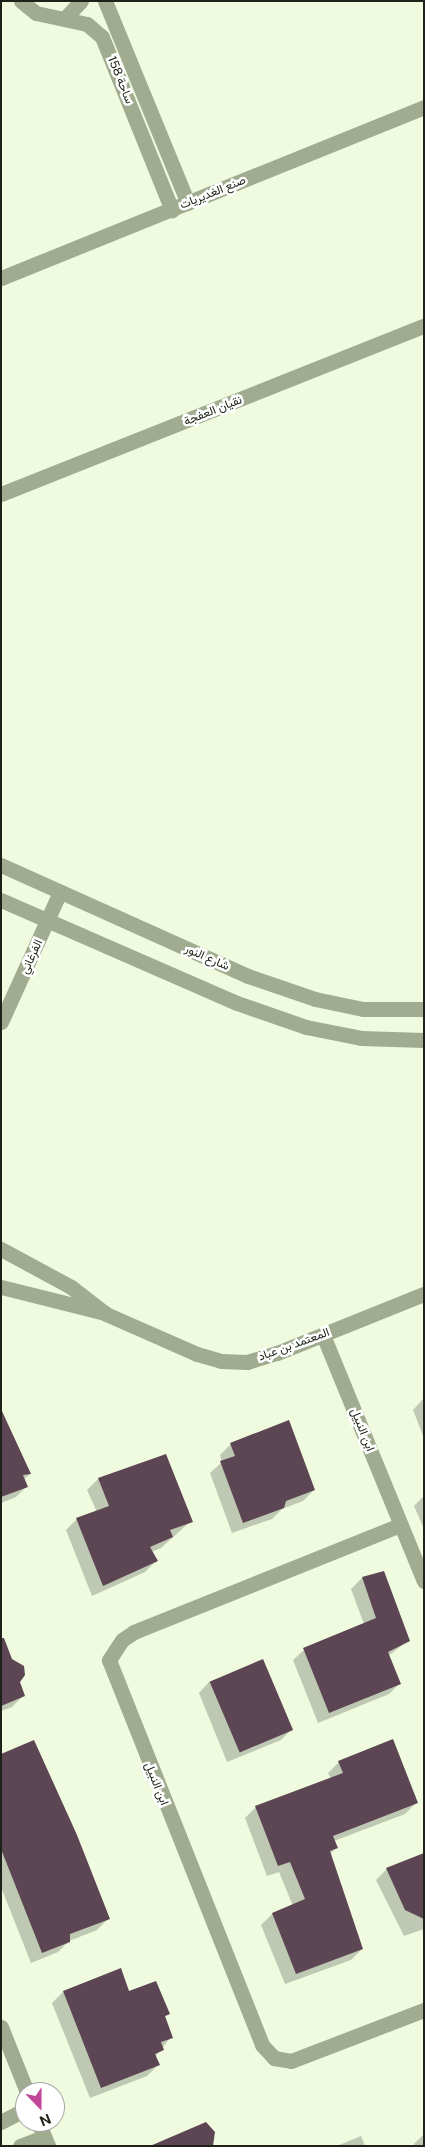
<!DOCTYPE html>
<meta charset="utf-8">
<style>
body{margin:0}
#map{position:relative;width:425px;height:2147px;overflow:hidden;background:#effadf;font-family:"Public Sans",Vazirmatn,sans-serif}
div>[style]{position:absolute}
.shadow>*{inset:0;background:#0003}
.building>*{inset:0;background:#5c4653;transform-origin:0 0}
.minor>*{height:15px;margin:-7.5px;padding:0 7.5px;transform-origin:7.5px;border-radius:7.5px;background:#a0ab90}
span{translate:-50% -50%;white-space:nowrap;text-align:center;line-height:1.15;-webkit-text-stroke:5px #fff;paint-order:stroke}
.street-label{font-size:12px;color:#1e2218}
.frame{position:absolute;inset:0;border:2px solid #1e2218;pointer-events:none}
.north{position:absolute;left:15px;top:2082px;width:50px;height:50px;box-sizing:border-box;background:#fff;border:1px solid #a5a7a3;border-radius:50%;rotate:158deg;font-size:14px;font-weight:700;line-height:20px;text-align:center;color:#1e2218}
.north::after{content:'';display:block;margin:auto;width:18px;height:22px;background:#c04699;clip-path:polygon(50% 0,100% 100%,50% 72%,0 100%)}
</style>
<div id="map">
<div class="shadow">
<i style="clip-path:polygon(423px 1399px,424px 1399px,424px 1438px,413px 1410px)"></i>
<i style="clip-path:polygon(1px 1433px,30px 1474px,24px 1479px,27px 1486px,16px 1497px,1px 1503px)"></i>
<i style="clip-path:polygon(231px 1444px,314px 1490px,303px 1501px,282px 1509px,272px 1519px,232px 1533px,210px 1473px,222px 1462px,220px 1455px)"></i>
<i style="clip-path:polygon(165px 1456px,191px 1521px,161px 1548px,151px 1552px,156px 1561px,145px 1572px,92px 1596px,66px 1530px,77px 1519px,97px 1512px,87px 1490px,98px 1479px)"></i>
<i style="clip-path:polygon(424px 1496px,424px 1529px,414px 1506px)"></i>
<i style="clip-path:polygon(383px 1573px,408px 1641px,388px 1656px,400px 1683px,389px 1694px,318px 1723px,293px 1660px,304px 1650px,364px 1624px,351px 1589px,362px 1578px)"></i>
<i style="clip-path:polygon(1px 1639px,23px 1696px,12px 1707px,1px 1711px)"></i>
<i style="clip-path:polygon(263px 1660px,292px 1729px,281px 1740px,227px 1762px,199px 1693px,209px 1682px)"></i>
<i style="clip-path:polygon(1px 1756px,108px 1919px,97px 1930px,69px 1941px,58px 1952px,31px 1963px,1px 1887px)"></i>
<i style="clip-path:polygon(339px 1762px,416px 1803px,405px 1814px,334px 1841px,336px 1848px,330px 1854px,362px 1949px,351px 1960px,285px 1984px,261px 1925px,272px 1914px,293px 1906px,279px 1872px,267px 1876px,245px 1818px,256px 1807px,331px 1779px,328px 1773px)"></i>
<i style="clip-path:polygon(424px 1854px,424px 1929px,404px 1936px,376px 1880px,387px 1869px)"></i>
<i style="clip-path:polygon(120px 1970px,129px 1992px,168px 2014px,164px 2018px,171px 2037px,155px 2057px,158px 2065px,147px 2076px,90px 2098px,52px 2003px,63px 1992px)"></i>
<i style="clip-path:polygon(424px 2134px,424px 2146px,415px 2146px,414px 2144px)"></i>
<i style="clip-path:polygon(361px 2136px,365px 2146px,337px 2146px)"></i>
</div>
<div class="building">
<i style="clip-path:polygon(1px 1409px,31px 1474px,23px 1475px,28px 1487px,1px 1497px)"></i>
<i style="clip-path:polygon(289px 1420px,315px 1490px,286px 1501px,284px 1508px,243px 1523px,220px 1461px,235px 1456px,230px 1443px)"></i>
<i style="clip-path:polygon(166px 1454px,193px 1522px,170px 1530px,173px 1537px,150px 1547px,158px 1561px,103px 1586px,76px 1518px,109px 1506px,98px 1478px)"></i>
<i style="clip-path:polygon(384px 1571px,410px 1641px,388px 1652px,401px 1684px,329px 1713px,303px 1648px,376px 1618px,362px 1577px)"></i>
<i style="clip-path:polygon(1px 1638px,4px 1638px,12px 1659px,24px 1666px,25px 1675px,20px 1682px,25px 1696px,1px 1706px)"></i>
<i style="left:263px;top:1659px;width:77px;height:58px;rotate:67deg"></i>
<i style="clip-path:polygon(393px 1739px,418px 1803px,333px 1836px,338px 1848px,330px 1851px,363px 1949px,296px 1974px,272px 1913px,305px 1899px,290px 1862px,278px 1866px,255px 1806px,343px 1773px,338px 1761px)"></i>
<i style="clip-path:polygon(34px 1740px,77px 1835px,110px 1919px,70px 1934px,70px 1942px,42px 1953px,1px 1849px,1px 1754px)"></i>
<i style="clip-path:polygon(424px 1853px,424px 1919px,405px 1910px,386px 1868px)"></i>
<i style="clip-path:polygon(121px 1968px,129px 1991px,156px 1981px,170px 2014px,165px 2016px,173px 2038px,161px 2042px,164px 2050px,155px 2054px,160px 2065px,101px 2088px,63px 1991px)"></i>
<i style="clip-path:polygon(206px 2122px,215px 2132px,213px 2146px,150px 2146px)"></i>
</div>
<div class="minor">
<i style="left:21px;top:1px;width:19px;rotate:39deg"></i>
<i style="left:36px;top:13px;width:52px;rotate:12.2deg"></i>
<i style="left:87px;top:24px;width:20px;rotate:41deg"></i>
<i style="left:102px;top:37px;width:187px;rotate:68deg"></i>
<i style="left:105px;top:1px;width:218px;rotate:67.7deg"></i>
<i style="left:66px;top:17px;width:22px;rotate:-47deg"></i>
<i style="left:1px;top:278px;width:456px;rotate:-22deg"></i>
<i style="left:1px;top:494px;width:455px;rotate:-21.7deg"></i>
<i style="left:1px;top:865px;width:271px;rotate:24.2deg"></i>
<i style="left:248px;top:976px;width:71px;rotate:18.9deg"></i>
<i style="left:315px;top:999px;width:49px;rotate:11.8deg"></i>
<i style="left:363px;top:1009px;width:61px"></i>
<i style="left:1px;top:900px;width:257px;rotate:23.6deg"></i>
<i style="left:237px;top:1003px;width:73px;rotate:19.2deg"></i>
<i style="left:306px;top:1027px;width:56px;rotate:11.3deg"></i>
<i style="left:361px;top:1038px;width:63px;rotate:1.8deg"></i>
<i style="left:1px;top:1022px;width:143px;rotate:-65.6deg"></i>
<i style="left:1px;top:1249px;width:80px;rotate:28.5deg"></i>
<i style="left:71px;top:1287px;width:44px;rotate:37.6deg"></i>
<i style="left:106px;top:1314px;width:99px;rotate:23.7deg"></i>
<i style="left:197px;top:1354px;width:25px;rotate:16deg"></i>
<i style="left:221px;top:1361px;width:26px;rotate:2deg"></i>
<i style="left:247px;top:1362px;width:31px;rotate:-17deg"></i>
<i style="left:277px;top:1353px;width:158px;rotate:-21.9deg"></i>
<i style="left:1px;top:1287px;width:107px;rotate:14deg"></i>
<i style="left:323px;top:1335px;width:266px;rotate:67.7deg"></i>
<i style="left:400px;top:1525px;width:287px;rotate:158.1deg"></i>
<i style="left:134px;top:1632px;width:14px;rotate:146deg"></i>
<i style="left:122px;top:1640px;width:24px;rotate:123deg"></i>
<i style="left:109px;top:1660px;width:414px;rotate:68.3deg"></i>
<i style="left:262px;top:2045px;width:18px;rotate:47deg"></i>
<i style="left:274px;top:2058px;width:17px;rotate:10deg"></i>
<i style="left:291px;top:2061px;width:142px;rotate:-21deg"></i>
<i style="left:1px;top:2027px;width:70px;rotate:68.2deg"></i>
<i style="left:1px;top:2122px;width:27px;rotate:-28deg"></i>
<i style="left:38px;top:2122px;width:26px;rotate:67deg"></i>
<i style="left:20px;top:2146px;width:26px;rotate:-21deg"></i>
</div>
<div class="street-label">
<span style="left:120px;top:80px;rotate:68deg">ساحة 158</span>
<span style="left:213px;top:193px;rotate:-22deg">صنع الغديريات</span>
<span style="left:213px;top:411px;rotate:-22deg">نقيان العفجة</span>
<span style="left:32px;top:957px;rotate:-65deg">الفرغاني</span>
<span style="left:207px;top:958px;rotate:24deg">شارع النور</span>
<span style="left:294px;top:1345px;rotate:-20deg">المعتمد بن عباد</span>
<span style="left:362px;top:1430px;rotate:68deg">ابن النبيل</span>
<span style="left:156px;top:1784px;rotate:68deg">ابن النبيل</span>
</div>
<div class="frame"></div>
<div class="north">N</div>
</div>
